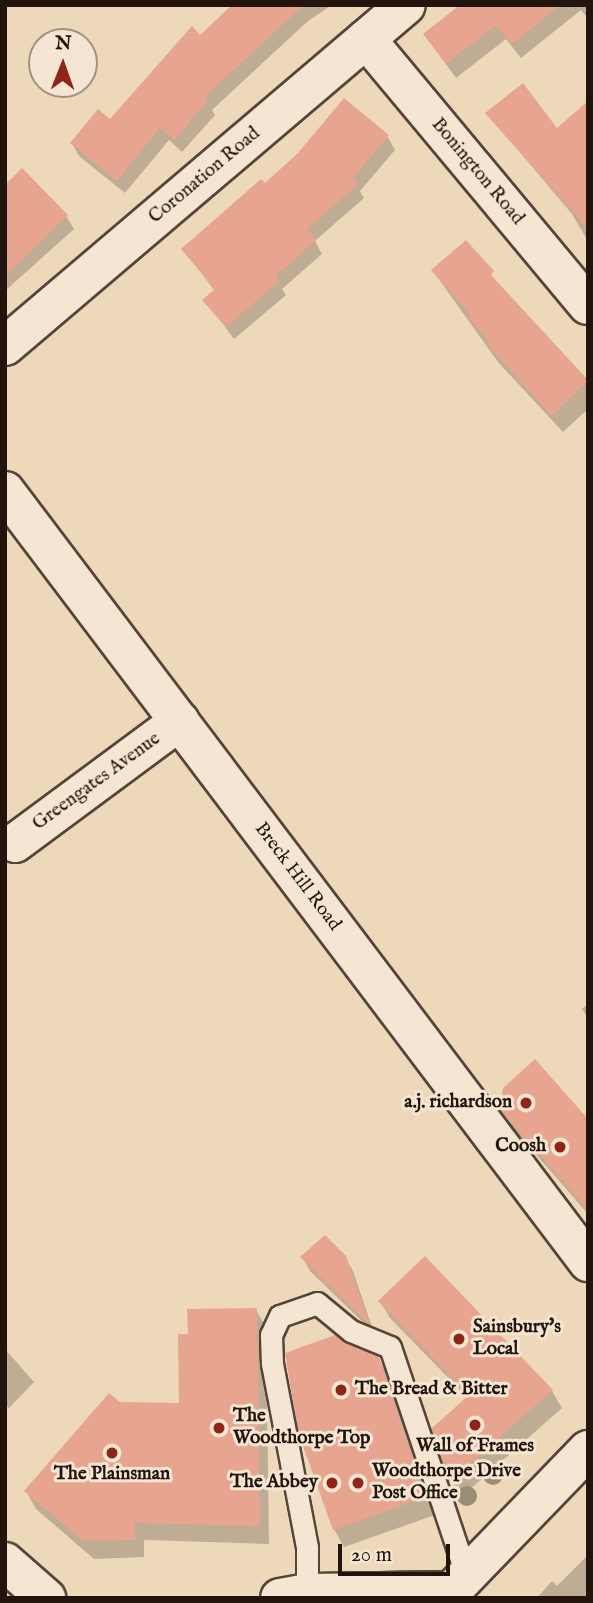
<!DOCTYPE html>
<style>
body{margin:0}
#map{position:relative;width:593px;height:1603px;overflow:hidden;background:#eed8ba;font-family:"IM FELL English",serif}
div>[style]{position:absolute}
.shadow>*{inset:0;background:#0003}
.building>*{inset:0;background:#e7a48e}
.roads{filter:drop-shadow(2px 0 #554438) drop-shadow(-2px 0 #554438) drop-shadow(0 2px #554438) drop-shadow(0 -2px #554438)}
.service>*{height:21px;margin:-10.5px;padding:0 10.5px;transform-origin:10.5px;border-radius:10.5px;background:#f4e6d2}
.minor>*{height:38px;margin:-19px;padding:0 19px;transform-origin:19px;border-radius:19px;background:#f4e6d2}
.tertiary>*{height:38px;margin:-19px;padding:0 19px;transform-origin:19px;border-radius:19px;background:#f4e6d2}
.secondary>*{height:38px;margin:-19px;padding:0 19px;transform-origin:19px;border-radius:19px;background:#f4e6d2}
.trees>*{width:20px;height:20px;margin:-10px;border-radius:50%;background:#9a8d74}
.dots>*{width:19px;height:19px;translate:-50% -50%;box-sizing:border-box;border:4px solid #f4e6d2;border-radius:50%}
span{translate:-50% -50%;white-space:nowrap;text-align:center;line-height:1.15;-webkit-text-stroke:6px #f4e6d2;paint-order:stroke}
.street-label{font-size:19px;color:#22130c}
.poi-label{font-size:19px;color:#22130c;font-weight:700}
.right{translate:-100% -50%;text-align:right}
.left{translate:0 -50%;text-align:left}
.frame{position:absolute;inset:0;border:7px solid #22130c;pointer-events:none}
.north{position:absolute;left:28px;top:28px;width:70px;height:70px;box-sizing:border-box;background:#f4e6d2;border:2px solid #a09283;border-radius:50%;rotate:1deg;font-size:19px;font-weight:700;line-height:28px;text-align:center;color:#22130c}
.north::after{content:'';display:block;margin:auto;width:24px;height:32px;background:#8f2418;clip-path:polygon(50% 0,100% 100%,50% 72%,0 100%)}
.scale{position:absolute;left:338px;top:1544px;width:112px;height:32px;box-sizing:border-box;border:4px solid #22130c;border-top:0;padding-left:9px;font-size:21px;line-height:24px;white-space:nowrap;color:#22130c;-webkit-text-stroke:5px #f4e6d2;paint-order:stroke}
</style>
<div id="map">
<div class="shadow">
<i style="clip-path:polygon(235px 5px,332px 5px,308px 21px,212px 110px,215px 115px,182px 152px,169px 140px,125px 193px,79px 156px,72px 143px,110px 121px)"></i>
<i style="clip-path:polygon(460px 5px,588px 5px,588px 19px,581px 10px,521px 58px,506px 39px,456px 78px,425px 35px)"></i>
<i style="clip-path:polygon(487px 113px,557px 130px,588px 123px,588px 241px,572px 214px)"></i>
<i style="clip-path:polygon(388px 137px,395px 150px,360px 191px,364px 198px,315px 241px,322px 254px,282px 289px,286px 295px,234px 339px,205px 300px,215px 291px,183px 249px,265px 185px)"></i>
<i style="clip-path:polygon(5px 187px,66px 216px,74px 229px,5px 291px)"></i>
<i style="clip-path:polygon(466px 242px,502px 290px,588px 382px,588px 409px,563px 432px,498px 362px,433px 271px)"></i>
<i style="clip-path:polygon(588px 1004px,588px 1018px,582px 1009px)"></i>
<i style="clip-path:polygon(502px 1110px,588px 1122px,588px 1214px,513px 1128px)"></i>
<i style="clip-path:polygon(345px 1257px,353px 1271px,374px 1333px,310px 1271px,303px 1258px)"></i>
<i style="clip-path:polygon(380px 1301px,552px 1391px,562px 1408px,460px 1498px,433px 1429px,468px 1398px,390px 1318px)"></i>
<i style="clip-path:polygon(256px 1310px,266px 1327px,269px 1544px,144px 1540px,144px 1557px,94px 1559px,36px 1509px,26px 1491px,119px 1403px,181px 1404px,189px 1336px)"></i>
<i style="clip-path:polygon(5px 1349px,34px 1382px,9px 1408px,5px 1405px)"></i>
<i style="clip-path:polygon(378px 1358px,389px 1377px,435px 1515px,344px 1547px,334px 1529px)"></i>
<i style="clip-path:polygon(588px 1555px,588px 1598px,537px 1598px,552px 1581px,557px 1586px)"></i>
</div>
<div class="building">
<i style="clip-path:polygon(232px 5px,304px 5px,204px 97px,208px 101px,174px 140px,160px 128px,117px 181px,70px 143px,98px 109px,110px 119px,192px 26px,200px 35px)"></i>
<i style="clip-path:polygon(460px 5px,560px 5px,512px 44px,496px 25px,446px 64px,423px 34px)"></i>
<i style="clip-path:polygon(523px 83px,557px 128px,588px 101px,588px 229px,485px 113px)"></i>
<i style="clip-path:polygon(344px 98px,389px 135px,353px 178px,358px 184px,307px 229px,316px 240px,276px 276px,279px 281px,226px 327px,202px 300px,215px 289px,181px 249px,261px 179px,265px 183px,298px 153px)"></i>
<i style="clip-path:polygon(22px 168px,68px 215px,5px 276px,5px 185px)"></i>
<i style="clip-path:polygon(466px 240px,494px 271px,491px 275px,588px 380px,552px 416px,486px 344px,489px 341px,468px 318px,471px 316px,431px 270px)"></i>
<i style="clip-path:polygon(535px 1059px,588px 1119px,588px 1210px,500px 1110px,503px 1088px)"></i>
<i style="clip-path:polygon(325px 1235px,346px 1256px,370px 1325px,300px 1257px)"></i>
<i style="clip-path:polygon(425px 1256px,553px 1390px,449px 1482px,431px 1429px,469px 1395px,378px 1301px)"></i>
<i style="clip-path:polygon(257px 1308px,260px 1526px,135px 1523px,135px 1540px,83px 1541px,24px 1491px,109px 1393px,120px 1402px,179px 1403px,178px 1334px,188px 1334px,187px 1309px)"></i>
<i style="clip-path:polygon(335px 1335px,379px 1357px,426px 1497px,333px 1530px,298px 1432px,285px 1353px)"></i>
</div>
<div class="roads">
<div class="service">
<i style="left:307px;top:1593px;width:46px;rotate:-90deg"></i>
<i style="left:307px;top:1547px;width:186px;rotate:-100.8deg"></i>
<i style="left:272px;top:1364px;width:29px;rotate:-92deg"></i>
<i style="left:271px;top:1335px;width:21px;rotate:-65deg"></i>
<i style="left:280px;top:1316px;width:39px;rotate:-19deg"></i>
<i style="left:317px;top:1303px;width:44px;rotate:39.5deg"></i>
<i style="left:351px;top:1331px;width:42px;rotate:22.3deg"></i>
<i style="left:390px;top:1347px;width:239px;rotate:71.5deg"></i>
</div>
<div class="minor">
<i style="left:366px;top:39px;width:346px;rotate:50.2deg"></i>
<i style="left:5px;top:346px;width:526px;rotate:-40.38deg"></i>
<i style="left:15px;top:843px;width:205px;rotate:-36.5deg"></i>
</div>
<div class="tertiary">
<i style="left:5px;top:491px;width:967px;rotate:52.9deg"></i>
<i style="left:5px;top:1562px;width:55px;rotate:41.3deg"></i>
<i style="left:280px;top:1598px;width:27px;rotate:-10deg"></i>
<i style="left:307px;top:1593px;width:145px;rotate:-0.8deg"></i>
</div>
<div class="secondary">
<i style="left:445px;top:1598px;width:206px;rotate:-46deg"></i>
</div>
</div>
<div class="trees">
<i style="left:493px;top:1475px"></i>
<i style="left:467px;top:1496px"></i>
</div>
<div class="dots">
<i style="left:526px;top:1103px;background:#8f2418"></i>
<i style="left:560px;top:1147px;background:#8f2418"></i>
<i style="left:459px;top:1339px;background:#8f2418"></i>
<i style="left:341px;top:1390px;background:#8f2418"></i>
<i style="left:475px;top:1425px;background:#8f2418"></i>
<i style="left:219px;top:1428px;background:#8f2418"></i>
<i style="left:112px;top:1453px;background:#8f2418"></i>
<i style="left:332px;top:1483px;background:#8f2418"></i>
<i style="left:358px;top:1483px;background:#8f2418"></i>
</div>
<div class="street-label">
<span style="left:477px;top:172px;rotate:50deg">Bonington Road</span>
<span style="left:205px;top:176px;rotate:-40deg">Coronation Road</span>
<span style="left:97px;top:782px;rotate:-36deg">Greengates Avenue</span>
<span style="left:297px;top:877px;rotate:53deg">Breck Hill Road</span>
</div>
<div class="poi-label">
<span class="right" style="left:512px;top:1103px">a.j. richardson</span>
<span class="right" style="left:546px;top:1147px">Coosh</span>
<span class="left" style="left:473px;top:1339px">Sainsbury's<br>Local</span>
<span class="left" style="left:355px;top:1390px">The Bread &amp; Bitter</span>
<span class="left" style="left:233px;top:1428px">The<br>Woodthorpe Top</span>
<span style="left:475px;top:1447px">Wall of Frames</span>
<span class="left" style="left:372px;top:1483px">Woodthorpe Drive<br>Post Office</span>
<span style="left:112px;top:1475px">The Plainsman</span>
<span class="right" style="left:318px;top:1483px">The Abbey</span>
</div>
<div class="frame"></div>
<div class="north">N</div>
<div class="scale">20 m</div>
</div>
